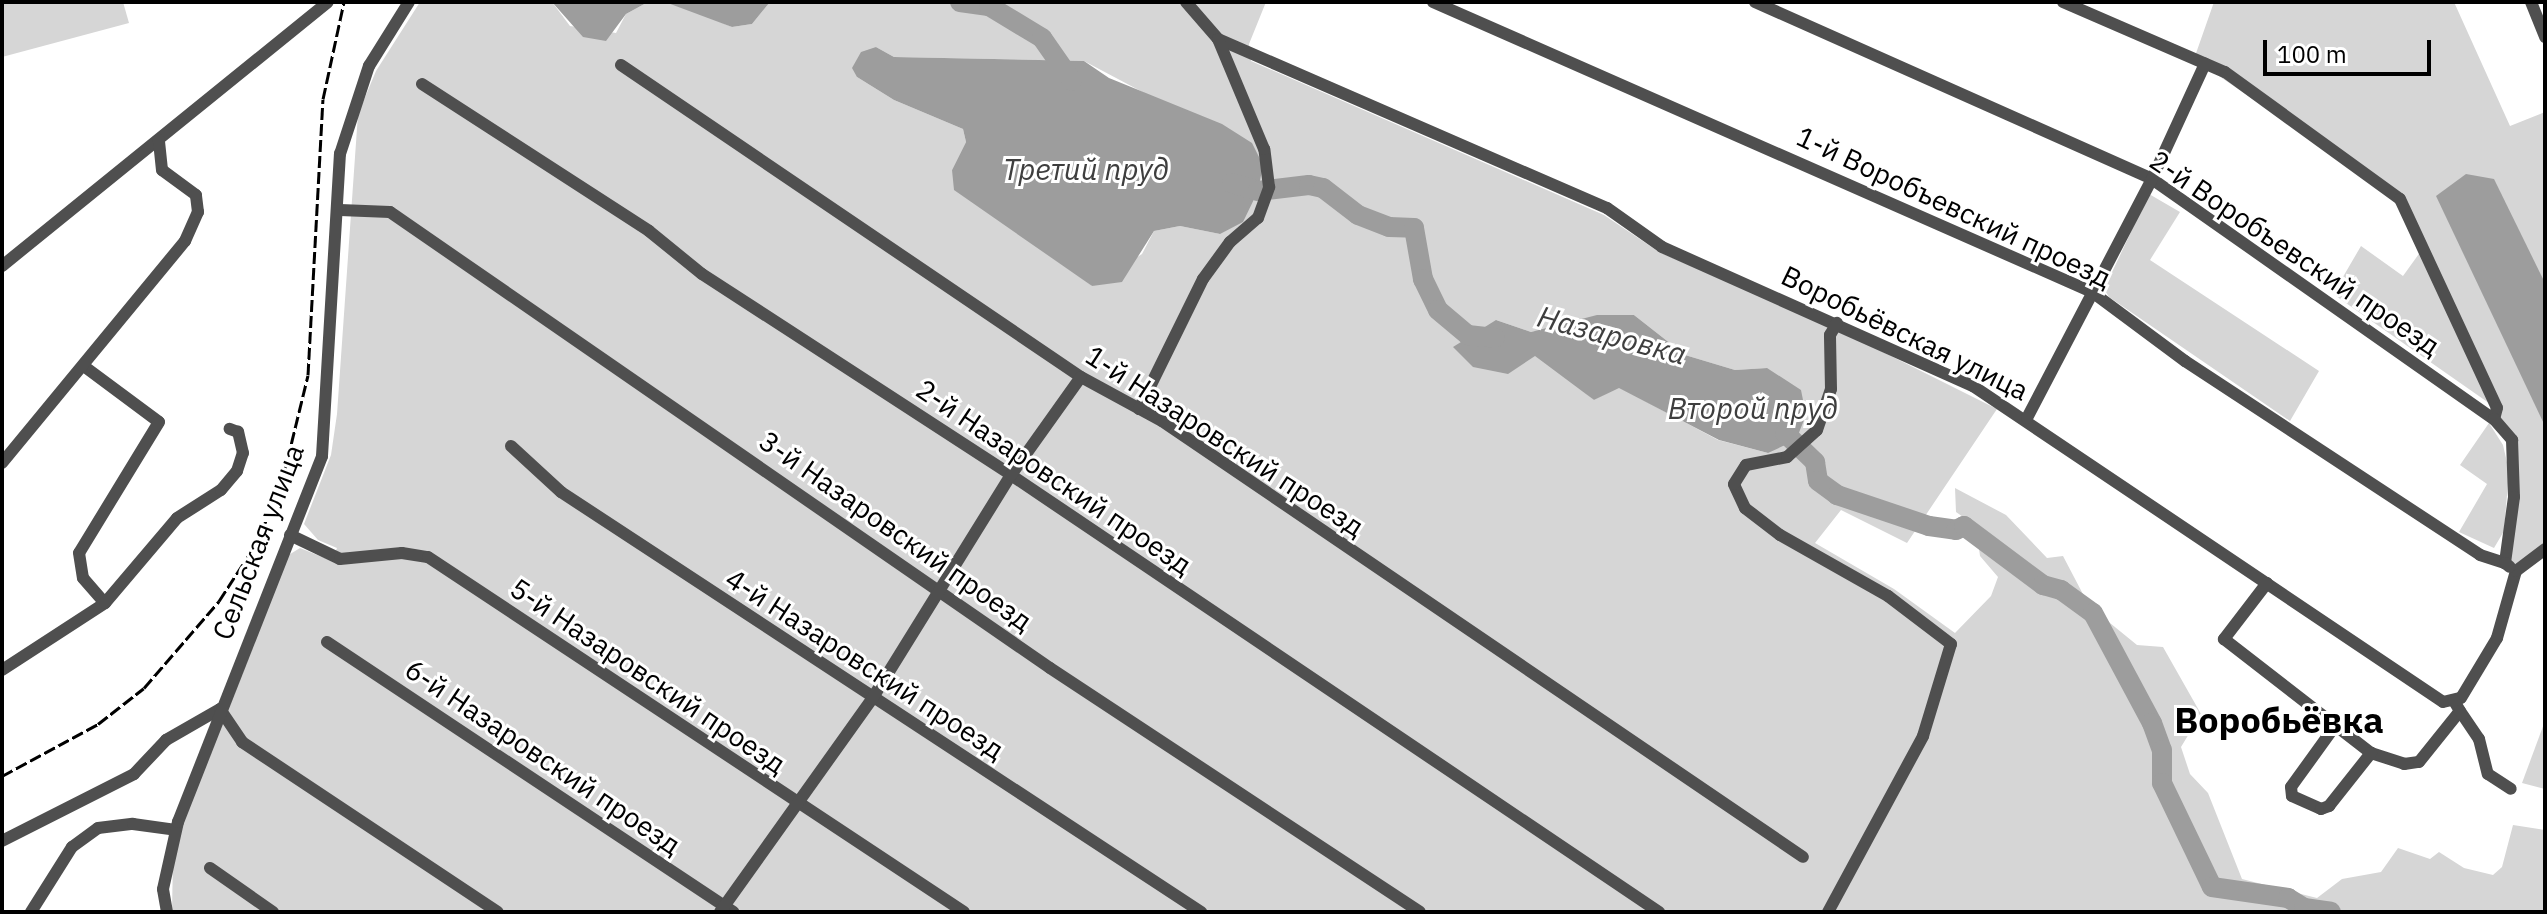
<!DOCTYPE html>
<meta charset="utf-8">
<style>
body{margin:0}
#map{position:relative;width:2547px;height:914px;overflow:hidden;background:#fff;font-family:"IBM Plex Sans",sans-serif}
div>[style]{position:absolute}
.green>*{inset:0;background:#d6d6d6}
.water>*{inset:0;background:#9d9d9d}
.river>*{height:20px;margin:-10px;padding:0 10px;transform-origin:10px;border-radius:10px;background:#9d9d9d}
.minor>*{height:12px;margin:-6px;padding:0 6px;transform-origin:6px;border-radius:6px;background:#4f4f4f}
.rail>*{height:3px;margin-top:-1.5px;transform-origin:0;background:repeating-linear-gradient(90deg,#000 0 12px,transparent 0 16px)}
span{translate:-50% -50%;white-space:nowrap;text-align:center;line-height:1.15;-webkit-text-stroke:6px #fff;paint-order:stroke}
.street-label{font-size:28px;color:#000}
.water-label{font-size:30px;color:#3e3e3e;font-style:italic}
.district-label{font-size:36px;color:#000;font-weight:700}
.frame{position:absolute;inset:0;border:4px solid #000;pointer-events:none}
.scale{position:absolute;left:2263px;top:40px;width:168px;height:36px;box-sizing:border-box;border:4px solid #000;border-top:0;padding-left:10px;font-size:24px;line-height:28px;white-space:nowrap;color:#000;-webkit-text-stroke:6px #fff;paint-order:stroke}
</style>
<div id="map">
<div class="green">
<i style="clip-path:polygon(2px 2px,123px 2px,129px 23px,2px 57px)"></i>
<i style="clip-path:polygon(evenodd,420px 2px,552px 2px,570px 26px,616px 33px,626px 14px,648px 2px,678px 4px,732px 27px,752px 24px,770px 2px,1266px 2px,1249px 44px,1251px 61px,1604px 215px,1659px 252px,1841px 331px,1997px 409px,1907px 543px,1841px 510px,1815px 543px,1894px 589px,1955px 633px,1991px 596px,1998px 577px,1980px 556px,1976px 526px,1956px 512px,1955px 488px,2006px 515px,2047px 558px,2063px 556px,2085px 598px,2110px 623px,2137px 645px,2163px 647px,2201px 714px,2181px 747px,2190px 774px,2208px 793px,2242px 879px,2317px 898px,2342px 879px,2381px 872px,2398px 848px,2430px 859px,2439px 852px,2464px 868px,2493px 875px,2502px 867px,2513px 825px,2545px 830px,2545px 912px,172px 912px,173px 856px,179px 834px,287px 556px,300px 548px,332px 561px,337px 548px,318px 540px,304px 524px,331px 455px,337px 414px,358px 114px,376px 71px,420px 2px,876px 47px,894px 57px,1084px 61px,1150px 96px,1220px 234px,1180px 226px,1154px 231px,1142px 254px,1092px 286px,952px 170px,966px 142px,963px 129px,894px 100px,857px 77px,876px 47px,420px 2px,1634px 315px,1685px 355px,1735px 370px,1767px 368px,1768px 453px,1718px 440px,1619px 387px,1594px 400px,1496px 320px,1531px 332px,1634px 315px)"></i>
<i style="clip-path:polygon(2214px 2px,2454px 2px,2510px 126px,2545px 112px,2545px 549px,2516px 571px,2505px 563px,2512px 440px,2495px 419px,2496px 408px,2333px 294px,2361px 246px,2403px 276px,2421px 251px,2400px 199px,2194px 59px)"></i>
<i style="clip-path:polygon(2149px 194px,2180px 212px,2150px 260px,2319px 371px,2290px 421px,2109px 297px,2104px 289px)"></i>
<i style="clip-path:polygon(2489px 423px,2503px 445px,2509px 471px,2504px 531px,2494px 548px,2459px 532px,2487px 484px,2460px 465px)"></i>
<i style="clip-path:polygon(2545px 721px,2545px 789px,2522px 783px)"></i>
</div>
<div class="water">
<i style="clip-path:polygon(552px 2px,648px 2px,626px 14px,606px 41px,583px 37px)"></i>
<i style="clip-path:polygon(665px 2px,770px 2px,752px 24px,732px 27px)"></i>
<i style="clip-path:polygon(876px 47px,894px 57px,1084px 61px,1109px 78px,1222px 124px,1252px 143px,1263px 165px,1258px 191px,1243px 222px,1220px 234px,1180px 226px,1154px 231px,1122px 282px,1092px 286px,954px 190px,952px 170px,966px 142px,963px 129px,894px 100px,857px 77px,852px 68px,861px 52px)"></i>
<i style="clip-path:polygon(2466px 174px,2494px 179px,2545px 283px,2545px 426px,2436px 196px)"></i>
<i style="clip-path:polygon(1597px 315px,1634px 315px,1685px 355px,1735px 370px,1767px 368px,1801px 390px,1806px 415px,1796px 440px,1768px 453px,1719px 440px,1619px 388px,1594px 400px,1535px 356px,1508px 374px,1473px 367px,1453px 347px,1496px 320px,1531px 332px)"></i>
</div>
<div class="river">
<i style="left:960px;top:2px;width:29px;rotate:8deg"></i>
<i style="left:989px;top:6px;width:62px;rotate:31.1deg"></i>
<i style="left:1042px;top:38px;width:52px;rotate:55.1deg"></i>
<i style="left:1232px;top:183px;width:27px;rotate:17deg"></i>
<i style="left:1258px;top:191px;width:51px;rotate:-6.7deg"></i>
<i style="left:1309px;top:185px;width:14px;rotate:12deg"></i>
<i style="left:1323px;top:188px;width:44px;rotate:37.6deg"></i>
<i style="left:1358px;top:215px;width:33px;rotate:21deg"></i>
<i style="left:1389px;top:227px;width:25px;rotate:2deg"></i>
<i style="left:1414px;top:228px;width:52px;rotate:80deg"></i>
<i style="left:1423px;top:279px;width:34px;rotate:64deg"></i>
<i style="left:1438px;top:310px;width:39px;rotate:40deg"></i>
<i style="left:1468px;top:335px;width:27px;rotate:6deg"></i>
<i style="left:1785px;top:433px;width:42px;rotate:44deg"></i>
<i style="left:1815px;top:462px;width:19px;rotate:81deg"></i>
<i style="left:1818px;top:481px;width:24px;rotate:36deg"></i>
<i style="left:1837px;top:495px;width:97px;rotate:18.6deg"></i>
<i style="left:1929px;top:526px;width:27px;rotate:8deg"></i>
<i style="left:1956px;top:530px;width:9px;rotate:-27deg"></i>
<i style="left:1964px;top:526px;width:99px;rotate:36.8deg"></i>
<i style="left:2043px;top:585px;width:19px;rotate:16deg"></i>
<i style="left:2061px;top:590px;width:39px;rotate:36deg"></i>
<i style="left:2093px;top:613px;width:125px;rotate:61.8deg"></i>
<i style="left:2152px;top:723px;width:29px;rotate:70deg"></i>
<i style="left:2162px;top:750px;width:33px;rotate:90deg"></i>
<i style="left:2162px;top:783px;width:115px;rotate:64.3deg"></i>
<i style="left:2212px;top:887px;width:77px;rotate:8.2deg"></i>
<i style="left:2288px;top:898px;width:19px;rotate:32deg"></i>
<i style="left:2304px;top:908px;width:27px;rotate:8deg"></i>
</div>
<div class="minor">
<i style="left:1186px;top:2px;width:49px;rotate:49.1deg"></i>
<i style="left:1218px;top:39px;width:424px;rotate:23.5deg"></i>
<i style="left:1607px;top:208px;width:67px;rotate:35.3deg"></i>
<i style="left:1662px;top:247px;width:341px;rotate:24.1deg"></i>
<i style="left:1973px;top:386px;width:566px;rotate:33.91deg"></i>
<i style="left:2443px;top:702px;width:18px;rotate:-13deg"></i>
<i style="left:2461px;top:698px;width:70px;rotate:-59deg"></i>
<i style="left:2497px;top:638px;width:70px;rotate:-74.2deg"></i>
<i style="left:2516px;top:571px;width:36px;rotate:-37deg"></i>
<i style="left:1433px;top:2px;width:720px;rotate:23.75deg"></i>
<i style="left:2092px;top:292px;width:116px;rotate:36.6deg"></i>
<i style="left:2185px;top:361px;width:353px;rotate:33.3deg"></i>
<i style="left:2480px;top:555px;width:26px;rotate:18deg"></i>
<i style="left:1755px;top:2px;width:435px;rotate:24deg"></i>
<i style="left:2152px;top:179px;width:418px;rotate:35.1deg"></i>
<i style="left:2063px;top:2px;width:176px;rotate:23.4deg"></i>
<i style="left:2225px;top:72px;width:216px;rotate:36deg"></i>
<i style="left:2400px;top:199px;width:230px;rotate:65.1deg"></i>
<i style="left:2497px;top:408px;width:11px;rotate:105deg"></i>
<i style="left:2494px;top:419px;width:28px;rotate:49deg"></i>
<i style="left:2512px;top:440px;width:57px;rotate:88deg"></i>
<i style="left:2514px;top:497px;width:67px;rotate:97.8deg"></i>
<i style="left:2505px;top:563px;width:6px;rotate:39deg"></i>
<i style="left:2531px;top:2px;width:38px;rotate:68deg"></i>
<i style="left:621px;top:65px;width:556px;rotate:34.15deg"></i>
<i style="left:1081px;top:377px;width:92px;rotate:28.5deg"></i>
<i style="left:1162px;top:421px;width:775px;rotate:34.22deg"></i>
<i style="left:422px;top:84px;width:270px;rotate:32.9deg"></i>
<i style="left:649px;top:231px;width:68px;rotate:39.1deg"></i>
<i style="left:702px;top:274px;width:369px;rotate:33deg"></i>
<i style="left:1011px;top:475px;width:782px;rotate:34deg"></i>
<i style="left:340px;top:210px;width:50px;rotate:2.3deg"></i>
<i style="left:390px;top:212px;width:802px;rotate:34.64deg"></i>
<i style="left:1050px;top:668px;width:443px;rotate:33.4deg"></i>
<i style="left:2px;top:266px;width:419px;rotate:-39deg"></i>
<i style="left:85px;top:367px;width:92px;rotate:36.6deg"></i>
<i style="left:159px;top:422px;width:153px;rotate:121.4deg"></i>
<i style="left:79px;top:553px;width:25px;rotate:81deg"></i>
<i style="left:83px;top:578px;width:33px;rotate:49deg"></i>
<i style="left:1139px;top:409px;width:145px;rotate:-63.8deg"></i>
<i style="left:1203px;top:279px;width:46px;rotate:-53.9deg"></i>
<i style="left:1230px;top:242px;width:37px;rotate:-41deg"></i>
<i style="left:1258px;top:218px;width:33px;rotate:-70deg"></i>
<i style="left:1269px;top:187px;width:38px;rotate:-97deg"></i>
<i style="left:1264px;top:149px;width:119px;rotate:-112.7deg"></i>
<i style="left:2027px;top:418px;width:270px;rotate:-62.4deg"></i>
<i style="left:2152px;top:179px;width:127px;rotate:-65.3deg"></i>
<i style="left:511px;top:446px;width:68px;rotate:42.6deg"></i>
<i style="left:561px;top:492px;width:766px;rotate:33.27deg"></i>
<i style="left:2px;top:463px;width:288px;rotate:-50.5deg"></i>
<i style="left:185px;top:241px;width:32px;rotate:-66deg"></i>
<i style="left:198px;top:212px;width:17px;rotate:-97deg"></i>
<i style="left:196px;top:195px;width:42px;rotate:-143.7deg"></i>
<i style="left:162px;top:170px;width:30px;rotate:-96deg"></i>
<i style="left:290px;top:535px;width:55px;rotate:25.6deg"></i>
<i style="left:340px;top:559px;width:62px;rotate:-5.5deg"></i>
<i style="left:402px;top:553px;width:26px;rotate:9deg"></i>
<i style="left:428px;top:557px;width:643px;rotate:33.52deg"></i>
<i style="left:2267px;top:583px;width:71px;rotate:127.5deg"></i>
<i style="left:2224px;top:639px;width:186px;rotate:37.8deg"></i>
<i style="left:2371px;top:753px;width:35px;rotate:18deg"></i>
<i style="left:2404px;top:764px;width:15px;rotate:-8deg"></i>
<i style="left:2419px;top:762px;width:65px;rotate:-51.2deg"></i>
<i style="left:2460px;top:711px;width:12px;rotate:-121deg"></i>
<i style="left:327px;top:642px;width:488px;rotate:33.6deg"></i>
<i style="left:2px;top:670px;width:123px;rotate:-33deg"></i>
<i style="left:105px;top:603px;width:111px;rotate:-49.7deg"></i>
<i style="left:177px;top:518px;width:52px;rotate:-32.5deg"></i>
<i style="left:221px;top:490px;width:25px;rotate:-50deg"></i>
<i style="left:237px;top:471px;width:19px;rotate:-72deg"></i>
<i style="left:243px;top:453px;width:22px;rotate:-103deg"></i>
<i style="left:238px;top:432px;width:9px;rotate:-159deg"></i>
<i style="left:2460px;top:711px;width:34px;rotate:56deg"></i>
<i style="left:2479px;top:739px;width:36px;rotate:76deg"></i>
<i style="left:2488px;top:774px;width:27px;rotate:33deg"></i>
<i style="left:2335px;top:726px;width:75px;rotate:125.8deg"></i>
<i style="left:2291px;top:787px;width:9px;rotate:84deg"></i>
<i style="left:2292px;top:796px;width:32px;rotate:24deg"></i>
<i style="left:2321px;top:809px;width:9px;rotate:-21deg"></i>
<i style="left:2329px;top:806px;width:68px;rotate:-51.6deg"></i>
<i style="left:2px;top:841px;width:148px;rotate:-26.9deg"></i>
<i style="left:134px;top:774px;width:47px;rotate:-46.7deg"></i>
<i style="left:166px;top:740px;width:62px;rotate:-29.9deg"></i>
<i style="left:220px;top:709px;width:40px;rotate:56deg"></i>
<i style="left:242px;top:742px;width:307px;rotate:33.6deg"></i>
<i style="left:210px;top:868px;width:77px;rotate:34.9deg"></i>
<i style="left:31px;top:912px;width:77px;rotate:-57.8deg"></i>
<i style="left:72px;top:847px;width:32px;rotate:-36deg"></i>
<i style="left:98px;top:828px;width:35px;rotate:-7deg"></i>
<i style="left:133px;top:824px;width:43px;rotate:7.9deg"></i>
<i style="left:167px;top:912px;width:23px;rotate:-100deg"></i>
<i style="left:163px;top:889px;width:69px;rotate:-77.4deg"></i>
<i style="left:178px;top:822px;width:393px;rotate:-68.5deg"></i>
<i style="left:322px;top:456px;width:303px;rotate:-86.6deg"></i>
<i style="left:340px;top:154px;width:93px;rotate:-71.8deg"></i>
<i style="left:369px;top:66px;width:75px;rotate:-58deg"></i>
<i style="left:720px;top:912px;width:262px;rotate:-54.5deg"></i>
<i style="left:872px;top:699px;width:264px;rotate:-58.2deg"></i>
<i style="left:1011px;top:475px;width:120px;rotate:-54.5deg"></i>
<i style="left:1828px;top:912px;width:200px;rotate:-61.6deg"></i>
<i style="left:1923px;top:736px;width:96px;rotate:-73.1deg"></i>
<i style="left:1951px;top:644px;width:79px;rotate:-142.7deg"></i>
<i style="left:1888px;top:596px;width:124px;rotate:-150.5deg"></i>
<i style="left:1780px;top:535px;width:44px;rotate:-142.4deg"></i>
<i style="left:1745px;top:508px;width:26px;rotate:-115deg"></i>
<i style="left:1734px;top:484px;width:22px;rotate:-58deg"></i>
<i style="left:1746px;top:465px;width:42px;rotate:-11deg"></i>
<i style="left:1787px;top:457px;width:40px;rotate:-42deg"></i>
<i style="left:1817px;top:430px;width:43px;rotate:-71.1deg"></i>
<i style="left:1831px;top:389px;width:54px;rotate:-91.1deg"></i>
<i style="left:1830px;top:335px;width:14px;rotate:-60deg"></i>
</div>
<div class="rail">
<i style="left:2px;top:776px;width:109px;rotate:-28.4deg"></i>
<i style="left:98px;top:724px;width:58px;rotate:-38deg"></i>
<i style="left:144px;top:688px;width:115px;rotate:-49.2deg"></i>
<i style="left:219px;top:601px;width:64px;rotate:-57.1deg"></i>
<i style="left:254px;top:547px;width:63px;rotate:-65.5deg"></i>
<i style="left:280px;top:490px;width:118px;rotate:-76.3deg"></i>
<i style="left:308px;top:375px;width:276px;rotate:-86.9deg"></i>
<i style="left:323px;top:99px;width:99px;rotate:-77.8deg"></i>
</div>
<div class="street-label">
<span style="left:1954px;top:207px;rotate:25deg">1-й Воробъевский проезд</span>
<span style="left:2295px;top:253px;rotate:34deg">2-й Воробъевский проезд</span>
<span style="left:1905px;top:333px;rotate:26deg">Воробьёвская улица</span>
<span style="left:1225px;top:441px;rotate:33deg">1-й Назаровский проезд</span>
<span style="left:1054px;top:477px;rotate:34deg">2-й Назаровский проезд</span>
<span style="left:896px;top:531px;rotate:35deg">3-й Назаровский проезд</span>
<span style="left:258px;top:542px;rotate:-69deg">Сельская улица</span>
<span style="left:865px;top:664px;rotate:33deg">4-й Назаровский проезд</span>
<span style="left:648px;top:676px;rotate:34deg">5-й Назаровский проезд</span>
<span style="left:543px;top:757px;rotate:34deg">6-й Назаровский проезд</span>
</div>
<div class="water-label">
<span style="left:1086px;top:169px">Третий пруд</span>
<span style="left:1612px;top:335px;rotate:15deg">Назаровка</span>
<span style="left:1753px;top:408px">Второй пруд</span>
</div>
<div class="district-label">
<span style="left:2279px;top:720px">Воробьёвка</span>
</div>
<div class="frame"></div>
<div class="scale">100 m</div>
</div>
